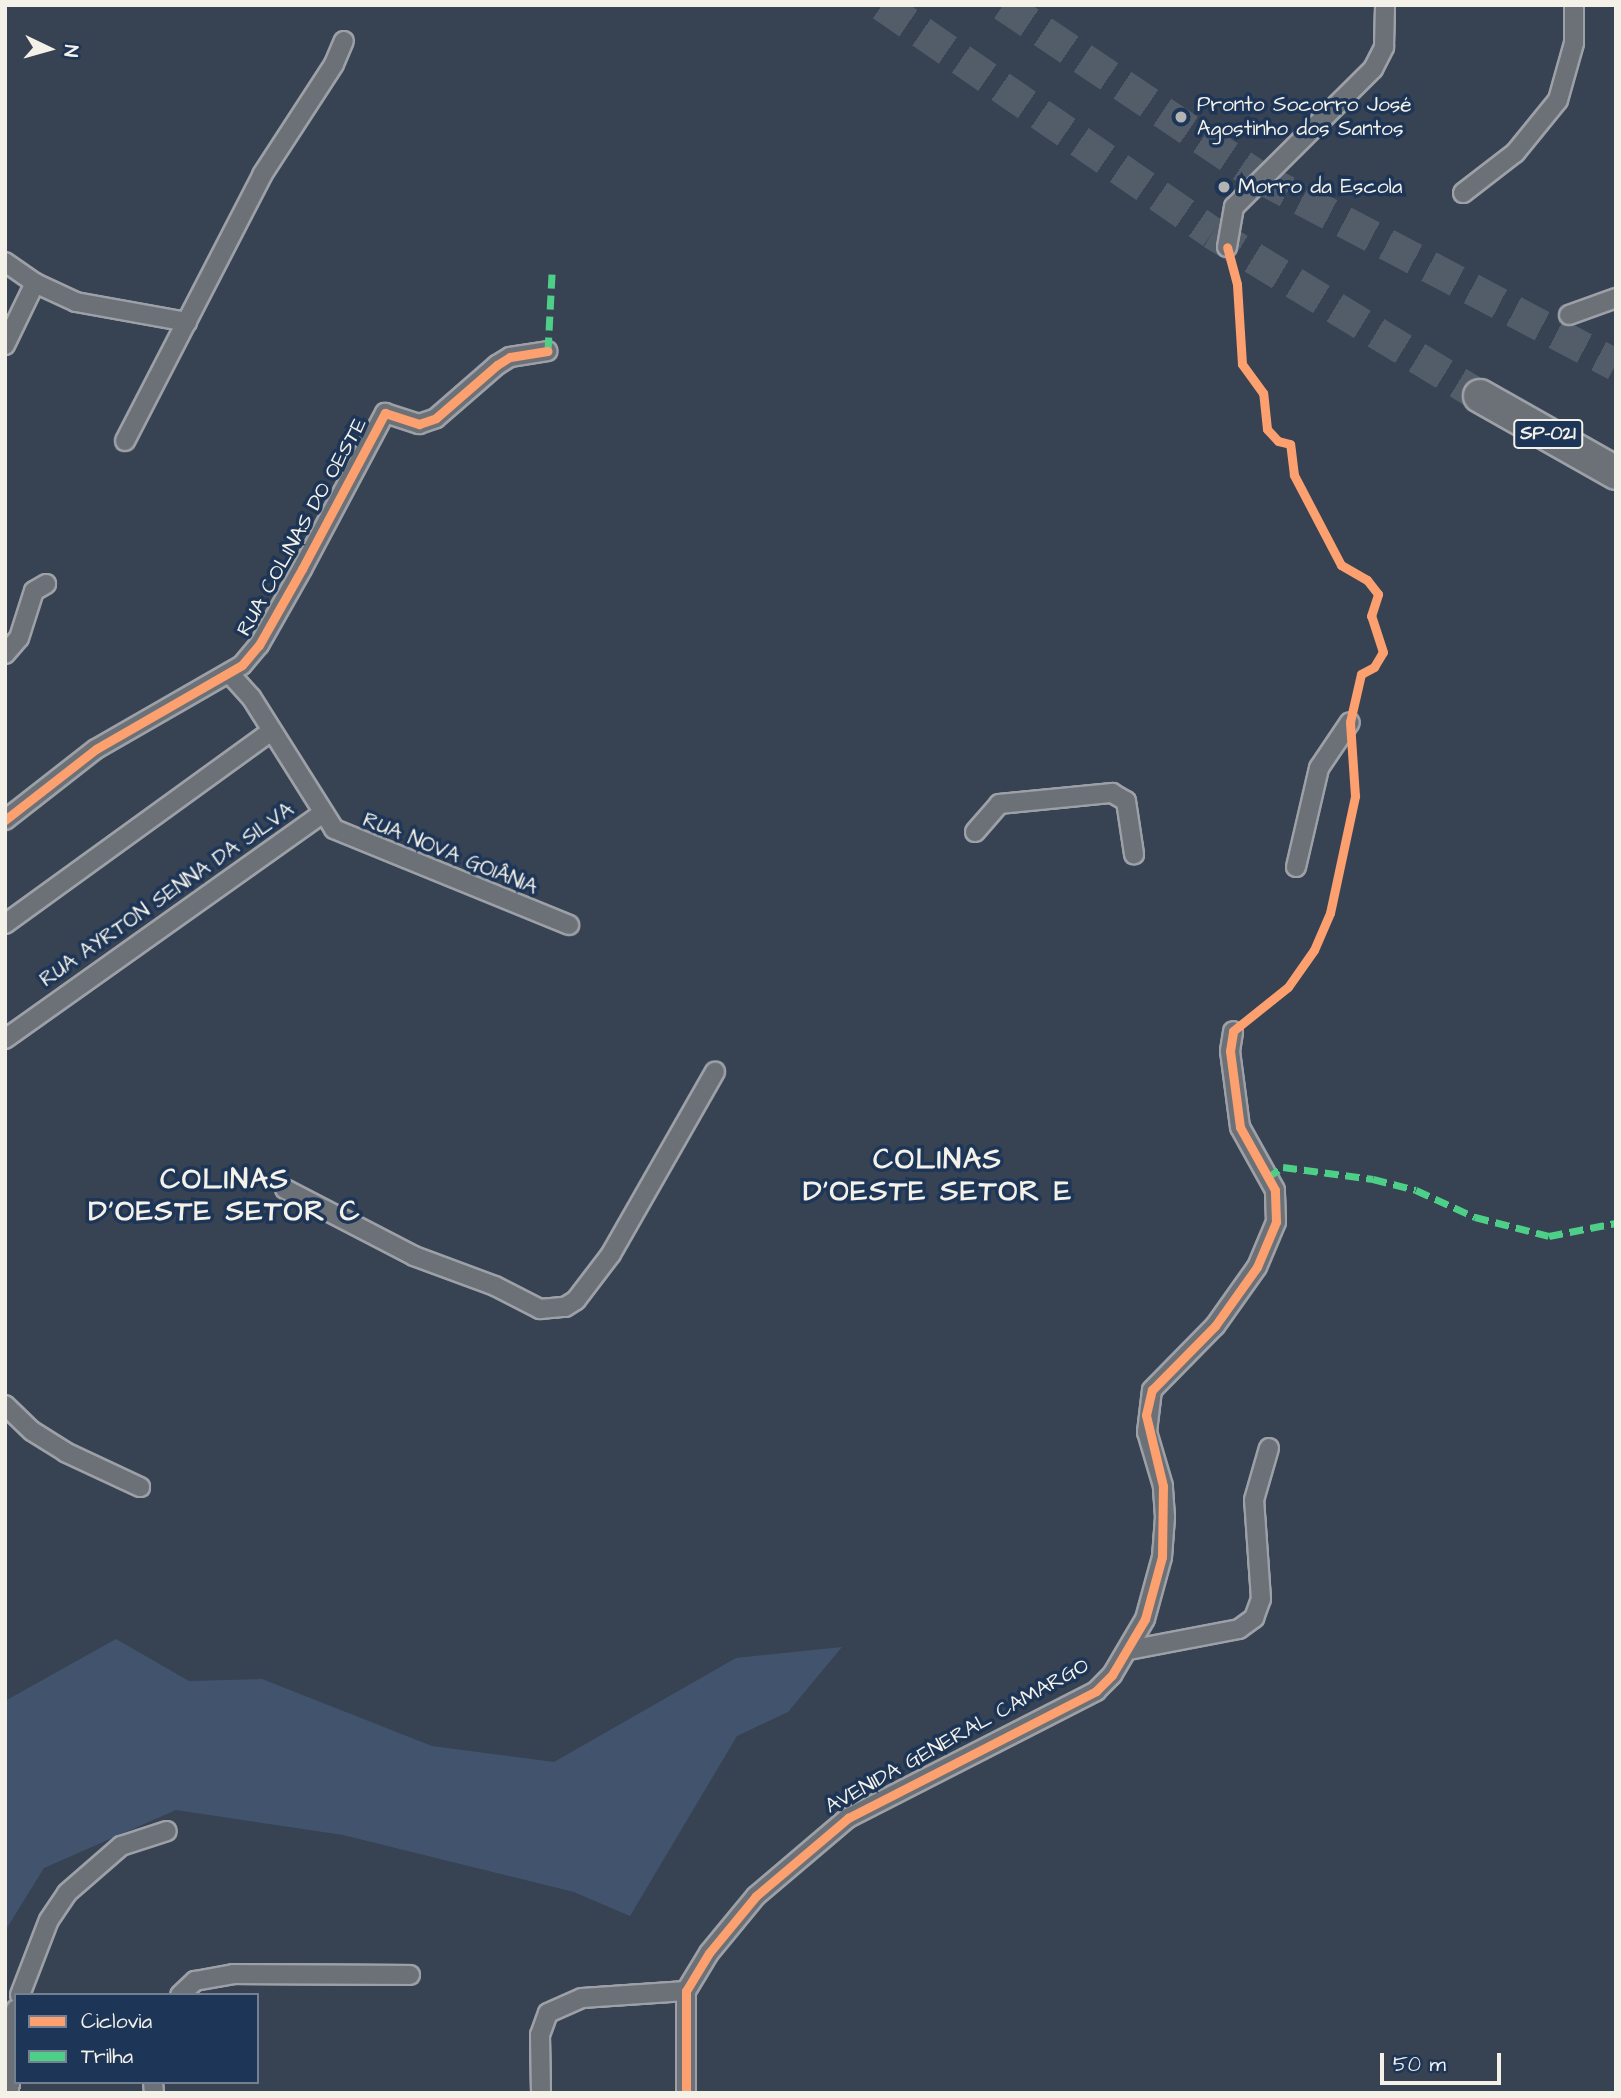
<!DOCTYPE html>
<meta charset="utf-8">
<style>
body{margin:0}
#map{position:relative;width:1621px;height:2098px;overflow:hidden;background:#374253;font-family:"Architects Daughter",sans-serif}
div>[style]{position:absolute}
.green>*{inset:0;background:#42546d}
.highway-tunnel>*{height:32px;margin-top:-16px;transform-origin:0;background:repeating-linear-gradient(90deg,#535c69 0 32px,transparent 0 48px)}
.roads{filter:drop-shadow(2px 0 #9da1a7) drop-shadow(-2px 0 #9da1a7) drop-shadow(0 2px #9da1a7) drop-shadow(0 -2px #9da1a7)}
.street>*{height:18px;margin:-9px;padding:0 9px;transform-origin:9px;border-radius:9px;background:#6c7177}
.highway>*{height:32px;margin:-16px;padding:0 16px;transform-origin:16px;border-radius:16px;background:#6c7177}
.quiet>*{height:7px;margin-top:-3.5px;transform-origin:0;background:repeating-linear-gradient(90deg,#4dcf88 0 14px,transparent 0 21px)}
.cycleway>*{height:9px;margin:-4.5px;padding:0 4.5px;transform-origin:4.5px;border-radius:4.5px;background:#fca06f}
.dots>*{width:19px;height:19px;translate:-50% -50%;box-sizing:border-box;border:4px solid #1d3557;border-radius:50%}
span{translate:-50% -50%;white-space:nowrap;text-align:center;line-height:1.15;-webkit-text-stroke:7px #1d3557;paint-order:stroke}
.shield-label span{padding:2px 5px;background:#1d3557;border:2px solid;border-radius:5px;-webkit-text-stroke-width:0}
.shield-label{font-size:19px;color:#f4f1e8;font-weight:700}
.poi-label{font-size:21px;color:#f4f1e8}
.left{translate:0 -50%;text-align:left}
.street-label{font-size:21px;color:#f4f1e8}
.district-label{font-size:28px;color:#f4f1e8;font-weight:700;letter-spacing:2px}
.frame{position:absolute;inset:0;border:7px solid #f4f1e8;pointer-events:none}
.legend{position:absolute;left:14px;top:1993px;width:245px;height:91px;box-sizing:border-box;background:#1d3557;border:2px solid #738091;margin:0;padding:9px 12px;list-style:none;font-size:21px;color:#f4f1e8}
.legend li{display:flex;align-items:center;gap:14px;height:35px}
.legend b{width:35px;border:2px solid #738091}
.north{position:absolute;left:14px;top:14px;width:70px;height:70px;-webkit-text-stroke:5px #1d3557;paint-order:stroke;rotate:95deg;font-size:19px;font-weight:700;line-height:28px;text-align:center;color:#f4f1e8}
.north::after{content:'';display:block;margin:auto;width:24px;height:32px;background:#f4f1e8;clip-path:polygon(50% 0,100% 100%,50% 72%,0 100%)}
.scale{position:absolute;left:1380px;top:2053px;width:121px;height:32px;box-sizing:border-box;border:4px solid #f4f1e8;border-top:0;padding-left:9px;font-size:21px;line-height:24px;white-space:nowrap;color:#f4f1e8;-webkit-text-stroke:5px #1d3557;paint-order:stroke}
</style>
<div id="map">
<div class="green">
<i style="clip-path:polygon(116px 1639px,189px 1681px,262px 1679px,432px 1746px,554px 1762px,736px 1658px,842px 1647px,788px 1712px,737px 1736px,630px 1916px,574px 1892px,343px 1835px,176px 1810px,44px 1868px,5px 1931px,5px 1701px)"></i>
</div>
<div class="highway-tunnel">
<i style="left:882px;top:5px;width:401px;rotate:34.6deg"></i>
<i style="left:1212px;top:233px;width:314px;rotate:31.3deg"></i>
<i style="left:1003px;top:5px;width:308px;rotate:33.9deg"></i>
<i style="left:1259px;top:177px;width:403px;rotate:27.8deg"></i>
</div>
<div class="roads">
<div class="street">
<i style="left:1463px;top:193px;width:66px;rotate:-37.6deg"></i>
<i style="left:1515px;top:153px;width:68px;rotate:-50.9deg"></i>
<i style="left:1558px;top:100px;width:59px;rotate:-74.3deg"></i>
<i style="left:1574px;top:43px;width:38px;rotate:-90deg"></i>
<i style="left:1227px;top:247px;width:41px;rotate:-80.1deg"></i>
<i style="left:1234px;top:207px;width:196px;rotate:-44.8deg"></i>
<i style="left:1373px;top:69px;width:25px;rotate:-63deg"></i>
<i style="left:1384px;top:47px;width:42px;rotate:-88.6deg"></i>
<i style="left:5px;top:262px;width:37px;rotate:35deg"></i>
<i style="left:35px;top:283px;width:45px;rotate:24.9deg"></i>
<i style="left:76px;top:302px;width:113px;rotate:10.2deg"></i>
<i style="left:1569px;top:315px;width:50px;rotate:-19.9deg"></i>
<i style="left:5px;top:345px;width:69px;rotate:-64.2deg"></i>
<i style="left:125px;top:441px;width:299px;rotate:-62.7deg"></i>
<i style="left:262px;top:175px;width:132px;rotate:-57deg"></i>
<i style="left:334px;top:64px;width:25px;rotate:-67deg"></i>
<i style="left:5px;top:654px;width:21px;rotate:-49deg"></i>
<i style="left:19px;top:638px;width:49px;rotate:-72.3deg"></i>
<i style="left:34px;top:591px;width:14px;rotate:-30deg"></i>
<i style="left:230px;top:674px;width:31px;rotate:48deg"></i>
<i style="left:251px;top:697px;width:156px;rotate:57.8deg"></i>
<i style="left:334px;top:829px;width:254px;rotate:22.2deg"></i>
<i style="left:5px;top:820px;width:115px;rotate:-38deg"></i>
<i style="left:96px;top:749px;width:168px;rotate:-29.9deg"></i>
<i style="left:242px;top:665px;width:26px;rotate:-50deg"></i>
<i style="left:259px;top:645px;width:87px;rotate:-60.5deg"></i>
<i style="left:302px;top:569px;width:177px;rotate:-62deg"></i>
<i style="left:385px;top:413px;width:36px;rotate:18deg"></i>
<i style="left:419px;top:424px;width:18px;rotate:-19deg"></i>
<i style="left:436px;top:418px;width:81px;rotate:-41deg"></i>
<i style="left:497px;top:365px;width:15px;rotate:-32deg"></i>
<i style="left:510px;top:357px;width:38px;rotate:-9deg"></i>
<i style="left:975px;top:832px;width:37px;rotate:-49deg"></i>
<i style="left:999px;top:804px;width:114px;rotate:-5.6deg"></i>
<i style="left:1112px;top:793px;width:16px;rotate:30deg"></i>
<i style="left:1126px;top:801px;width:54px;rotate:81.4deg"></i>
<i style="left:1296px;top:867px;width:102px;rotate:-76.9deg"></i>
<i style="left:1319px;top:768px;width:55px;rotate:-56deg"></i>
<i style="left:5px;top:924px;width:329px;rotate:-35.9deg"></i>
<i style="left:5px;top:1039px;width:390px;rotate:-35.4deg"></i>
<i style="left:285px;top:1189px;width:145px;rotate:27.4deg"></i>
<i style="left:414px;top:1256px;width:86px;rotate:20.3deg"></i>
<i style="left:495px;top:1286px;width:51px;rotate:27.1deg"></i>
<i style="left:540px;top:1309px;width:25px;rotate:-5deg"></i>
<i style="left:565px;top:1307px;width:13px;rotate:-32deg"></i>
<i style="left:576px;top:1300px;width:58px;rotate:-52.7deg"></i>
<i style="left:611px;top:1254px;width:210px;rotate:-60.3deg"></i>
<i style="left:5px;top:1405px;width:37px;rotate:44deg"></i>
<i style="left:32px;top:1431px;width:39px;rotate:32deg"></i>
<i style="left:65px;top:1452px;width:83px;rotate:25deg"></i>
<i style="left:1129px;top:1650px;width:112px;rotate:-10.8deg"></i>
<i style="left:1239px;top:1629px;width:19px;rotate:-36deg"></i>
<i style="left:1254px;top:1618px;width:20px;rotate:-70deg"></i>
<i style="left:1261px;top:1599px;width:99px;rotate:-94deg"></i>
<i style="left:1254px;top:1500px;width:54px;rotate:-73.9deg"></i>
<i style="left:20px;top:1995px;width:80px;rotate:-68.9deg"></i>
<i style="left:49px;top:1920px;width:32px;rotate:-56deg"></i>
<i style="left:67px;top:1893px;width:72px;rotate:-41deg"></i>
<i style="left:121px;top:1846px;width:48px;rotate:-18.1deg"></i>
<i style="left:180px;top:1995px;width:21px;rotate:-43deg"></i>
<i style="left:195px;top:1981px;width:39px;rotate:-10deg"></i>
<i style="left:233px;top:1974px;width:177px;rotate:0.3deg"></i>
<i style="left:153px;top:2082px;width:11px;rotate:85deg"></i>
<i style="left:9px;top:2093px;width:84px;rotate:-85.2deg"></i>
<i style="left:541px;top:2093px;width:58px;rotate:-91deg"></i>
<i style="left:540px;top:2035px;width:23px;rotate:-70deg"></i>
<i style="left:548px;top:2013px;width:37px;rotate:-24deg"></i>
<i style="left:582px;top:1998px;width:104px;rotate:-3.9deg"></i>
<i style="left:686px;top:2093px;width:102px;rotate:-90deg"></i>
<i style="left:686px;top:1991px;width:44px;rotate:-58.8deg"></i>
<i style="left:709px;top:1953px;width:74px;rotate:-50.5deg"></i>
<i style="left:756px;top:1896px;width:121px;rotate:-40.3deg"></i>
<i style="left:848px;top:1818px;width:279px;rotate:-27.1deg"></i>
<i style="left:1096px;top:1691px;width:23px;rotate:-45deg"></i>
<i style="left:1112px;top:1675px;width:65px;rotate:-59.5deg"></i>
<i style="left:1145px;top:1619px;width:64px;rotate:-74.7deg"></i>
<i style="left:1162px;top:1557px;width:40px;rotate:-85.7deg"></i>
<i style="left:1165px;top:1517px;width:31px;rotate:-94deg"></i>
<i style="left:1163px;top:1486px;width:56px;rotate:-106.5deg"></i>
<i style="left:1147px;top:1432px;width:42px;rotate:-83.2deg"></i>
<i style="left:1152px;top:1390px;width:90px;rotate:-45.5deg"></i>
<i style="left:1215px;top:1326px;width:72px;rotate:-54.6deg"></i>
<i style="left:1257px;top:1267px;width:49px;rotate:-67.1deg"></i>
<i style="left:1276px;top:1222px;width:32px;rotate:-92deg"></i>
<i style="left:1275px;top:1190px;width:72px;rotate:-119.1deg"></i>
<i style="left:1240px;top:1127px;width:77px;rotate:-97.5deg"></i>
<i style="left:1230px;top:1051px;width:20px;rotate:-81deg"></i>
</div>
<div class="highway">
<i style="left:1480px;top:396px;width:156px;rotate:29.5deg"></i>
</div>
</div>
<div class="quiet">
<i style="left:548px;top:351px;width:77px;rotate:-87deg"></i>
<i style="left:1267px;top:1178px;width:19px;rotate:-35deg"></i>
<i style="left:1283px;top:1167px;width:91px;rotate:7.6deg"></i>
<i style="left:1373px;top:1179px;width:44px;rotate:14.3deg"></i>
<i style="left:1416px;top:1190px;width:65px;rotate:24.6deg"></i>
<i style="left:1475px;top:1217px;width:76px;rotate:14.4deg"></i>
<i style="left:1549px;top:1236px;width:68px;rotate:-11deg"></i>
</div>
<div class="cycleway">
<i style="left:5px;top:820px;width:115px;rotate:-38deg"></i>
<i style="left:96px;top:749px;width:168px;rotate:-29.9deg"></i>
<i style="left:242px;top:665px;width:26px;rotate:-50deg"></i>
<i style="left:259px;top:645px;width:87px;rotate:-60.5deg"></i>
<i style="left:302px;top:569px;width:177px;rotate:-62deg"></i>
<i style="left:385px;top:413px;width:36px;rotate:18deg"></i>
<i style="left:419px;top:424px;width:18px;rotate:-19deg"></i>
<i style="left:436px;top:418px;width:81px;rotate:-41deg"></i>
<i style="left:497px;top:365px;width:15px;rotate:-32deg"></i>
<i style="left:510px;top:357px;width:38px;rotate:-9deg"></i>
<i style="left:686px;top:2093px;width:102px;rotate:-90deg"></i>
<i style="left:686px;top:1991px;width:44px;rotate:-58.8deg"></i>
<i style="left:709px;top:1953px;width:74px;rotate:-50.5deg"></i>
<i style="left:756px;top:1896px;width:121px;rotate:-40.3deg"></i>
<i style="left:848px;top:1818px;width:279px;rotate:-27.1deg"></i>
<i style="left:1096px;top:1691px;width:23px;rotate:-45deg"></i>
<i style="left:1112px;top:1675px;width:65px;rotate:-59.5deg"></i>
<i style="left:1145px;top:1619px;width:64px;rotate:-74.7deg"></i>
<i style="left:1162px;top:1557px;width:71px;rotate:-89.2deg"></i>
<i style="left:1163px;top:1486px;width:73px;rotate:-103.5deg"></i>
<i style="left:1146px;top:1415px;width:26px;rotate:-77deg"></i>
<i style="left:1152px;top:1390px;width:90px;rotate:-45.5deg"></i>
<i style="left:1215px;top:1326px;width:72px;rotate:-54.6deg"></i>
<i style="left:1257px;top:1267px;width:49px;rotate:-67.1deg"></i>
<i style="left:1276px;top:1222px;width:32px;rotate:-92deg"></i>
<i style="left:1275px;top:1190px;width:72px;rotate:-119.1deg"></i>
<i style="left:1240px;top:1127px;width:77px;rotate:-97.5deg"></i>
<i style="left:1230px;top:1051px;width:20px;rotate:-81deg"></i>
<i style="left:1233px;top:1031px;width:70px;rotate:-38.7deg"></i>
<i style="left:1288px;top:987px;width:45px;rotate:-54.9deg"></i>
<i style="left:1314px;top:950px;width:40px;rotate:-66.6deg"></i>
<i style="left:1330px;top:913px;width:120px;rotate:-77.9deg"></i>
<i style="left:1355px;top:796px;width:74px;rotate:-93.9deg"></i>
<i style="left:1350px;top:722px;width:49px;rotate:-77.1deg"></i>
<i style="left:1361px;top:674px;width:15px;rotate:-28deg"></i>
<i style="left:1374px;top:667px;width:17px;rotate:-59deg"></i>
<i style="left:1383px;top:652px;width:38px;rotate:-108deg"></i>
<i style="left:1371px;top:616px;width:23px;rotate:-72deg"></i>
<i style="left:1378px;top:594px;width:18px;rotate:-128deg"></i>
<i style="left:1367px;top:580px;width:30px;rotate:-150deg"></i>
<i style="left:1341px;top:565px;width:102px;rotate:-117.6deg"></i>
<i style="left:1294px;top:475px;width:31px;rotate:-97deg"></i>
<i style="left:1290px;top:444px;width:12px;rotate:-166deg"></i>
<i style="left:1278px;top:441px;width:16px;rotate:-133deg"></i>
<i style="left:1267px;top:429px;width:36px;rotate:-96deg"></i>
<i style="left:1263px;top:393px;width:36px;rotate:-126deg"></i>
<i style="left:1242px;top:364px;width:80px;rotate:-93.6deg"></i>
<i style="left:1237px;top:284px;width:38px;rotate:-105deg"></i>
</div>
<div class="dots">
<i style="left:1181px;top:117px;background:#b2b4b4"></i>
<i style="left:1224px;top:187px;background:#b2b4b4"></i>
</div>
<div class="shield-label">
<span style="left:1548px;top:434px">SP-021</span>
</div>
<div class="poi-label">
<span class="left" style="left:1197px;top:117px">Pronto Socorro José<br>Agostinho dos Santos</span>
<span class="left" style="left:1238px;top:187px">Morro da Escola</span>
</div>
<div class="street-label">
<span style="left:302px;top:527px;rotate:-61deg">RUA COLINAS DO OESTE</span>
<span style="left:450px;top:854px;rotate:22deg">RUA NOVA GOIÂNIA</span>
<span style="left:167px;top:895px;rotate:-35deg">RUA AYRTON SENNA DA SILVA</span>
<span style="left:957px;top:1736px;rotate:-29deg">AVENIDA GENERAL CAMARGO</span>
</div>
<div class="district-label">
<span style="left:938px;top:1176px">COLINAS<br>D'OESTE SETOR E</span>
<span style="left:225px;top:1196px">COLINAS<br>D'OESTE SETOR C</span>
</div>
<div class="frame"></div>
<ul class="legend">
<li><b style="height:9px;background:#fca06f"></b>Ciclovia</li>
<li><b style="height:9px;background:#4dcf88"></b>Trilha</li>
</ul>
<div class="north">N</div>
<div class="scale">50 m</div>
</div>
